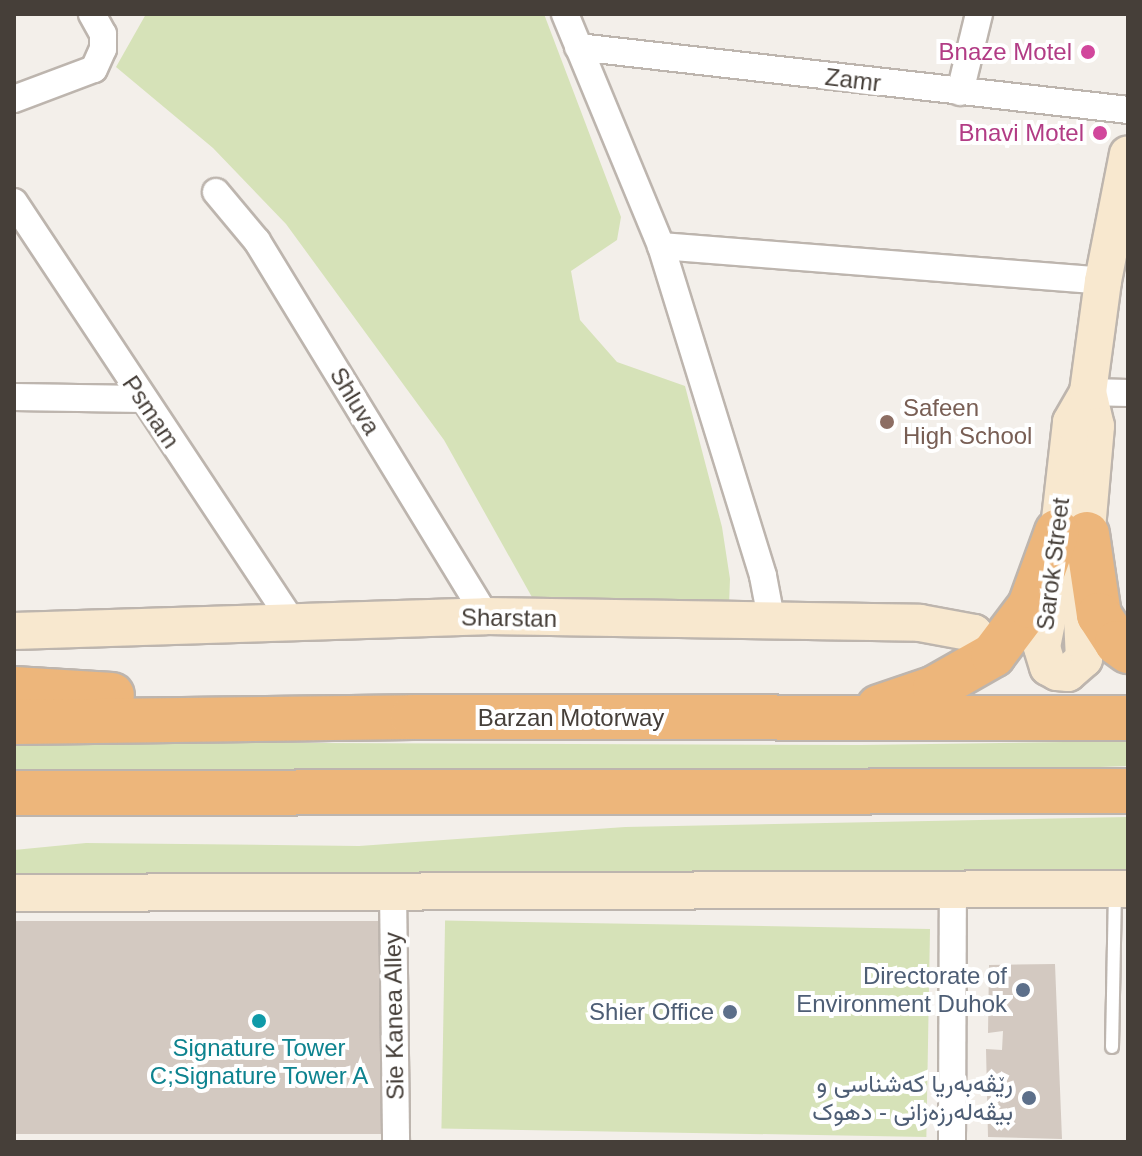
<!DOCTYPE html>
<meta charset="utf-8">
<style>
body{margin:0}
#map{position:relative;width:1142px;height:1156px;overflow:hidden;background:#f3efea;font-family:Arial,Vazirmatn,sans-serif}
div>[style]{position:absolute}
.green>*{inset:0;background:#d6e2b8;transform-origin:0 0}
.building>*{inset:0;background:#d3c9c1;transform-origin:0 0}
.roads{filter:drop-shadow(2px 0 #bdb5ae) drop-shadow(-2px 0 #bdb5ae) drop-shadow(0 2px #bdb5ae) drop-shadow(0 -2px #bdb5ae)}
.service>*{height:12px;margin:-6px;padding:0 6px;transform-origin:6px;border-radius:6px;background:#fff}
.minor>*{height:26px;margin:-13px;padding:0 13px;transform-origin:13px;border-radius:13px;background:#fff}
.secondary>*{height:36px;margin:-18px;padding:0 18px;transform-origin:18px;border-radius:18px;background:#f8e8cf}
.motorway>*{height:44px;margin:-22px;padding:0 22px;transform-origin:22px;border-radius:22px;background:#edb67b}
.dots>*{width:22px;height:22px;translate:-50% -50%;box-sizing:border-box;border:4px solid #fff;border-radius:50%}
span{translate:-50% -50%;white-space:nowrap;text-align:center;line-height:1.15;-webkit-text-stroke:8px #fff;paint-order:stroke}
.hotel-label{font-size:24px;color:#b23c85}
.right{translate:-100% -50%;text-align:right}
.street-label{font-size:24px;color:#463f39}
.education-label{font-size:24px;color:#785e54}
.left{translate:0 -50%;text-align:left}
.service-label{font-size:24px;color:#4e5e75}
.culture-label{font-size:24px;color:#0d838f}
.frame{position:absolute;inset:0;border:16px solid #463f39;pointer-events:none}
</style>
<div id="map">
<div class="green">
<i style="clip-path:polygon(146px 14px,544px 14px,621px 217px,617px 240px,571px 271px,580px 320px,617px 362px,685px 386px,722px 527px,730px 579px,729px 605px,533px 599px,444px 440px,286px 224px,213px 148px,116px 67px)"></i>
<i style="clip-path:polygon(1128px 741px,1128px 766px,826px 777px,14px 781px,14px 742px,861px 745px)"></i>
<i style="clip-path:polygon(1128px 817px,1128px 877px,14px 883px,14px 850px,86px 843px,359px 846px,625px 827px)"></i>
<i style="left:930px;top:929px;width:208px;height:485px;rotate:91deg"></i>
</div>
<div class="building">
<i style="left:14px;top:921px;width:377px;height:213px"></i>
<i style="clip-path:polygon(1055px 964px,1062px 1139px,988px 1137px,986px 1049px,1002px 1050px,1003px 1031px,988px 1033px,989px 965px)"></i>
</div>
<div class="roads">
<div class="service">
<i style="left:1112px;top:1047px;width:155px;rotate:-88.9deg"></i>
</div>
<div class="minor">
<i style="left:565px;top:14px;width:251px;rotate:67.5deg"></i>
<i style="left:661px;top:246px;width:345px;rotate:72.8deg"></i>
<i style="left:763px;top:576px;width:48px;rotate:79.2deg"></i>
<i style="left:578px;top:47px;width:554px;rotate:6.53deg"></i>
<i style="left:960px;top:92px;width:80px;rotate:-76.3deg"></i>
<i style="left:14px;top:99px;width:85px;rotate:-20.6deg"></i>
<i style="left:94px;top:69px;width:22px;rotate:-66deg"></i>
<i style="left:103px;top:49px;width:15px;rotate:-90deg"></i>
<i style="left:103px;top:34px;width:23px;rotate:-119deg"></i>
<i style="left:216px;top:192px;width:64px;rotate:50.1deg"></i>
<i style="left:257px;top:241px;width:439px;rotate:58.6deg"></i>
<i style="left:14px;top:202px;width:501px;rotate:56.47deg"></i>
<i style="left:661px;top:246px;width:443px;rotate:4.5deg"></i>
<i style="left:1088px;top:392px;width:40px;rotate:1.4deg"></i>
<i style="left:14px;top:397px;width:129px;rotate:0.9deg"></i>
<i style="left:393px;top:890px;width:252px;rotate:89.3deg"></i>
<i style="left:952px;top:1142px;width:254px;rotate:-89.8deg"></i>
</div>
<div class="secondary">
<i style="left:1088px;top:392px;width:35px;rotate:77deg"></i>
<i style="left:1096px;top:426px;width:171px;rotate:95deg"></i>
<i style="left:1081px;top:596px;width:63px;rotate:87.3deg"></i>
<i style="left:1084px;top:659px;width:21px;rotate:139deg"></i>
<i style="left:1068px;top:673px;width:11px;rotate:-175deg"></i>
<i style="left:1057px;top:672px;width:10px;rotate:-151deg"></i>
<i style="left:1048px;top:667px;width:21px;rotate:-107deg"></i>
<i style="left:1042px;top:647px;width:41px;rotate:-78.7deg"></i>
<i style="left:1050px;top:607px;width:186px;rotate:-83.5deg"></i>
<i style="left:1071px;top:422px;width:34px;rotate:-60deg"></i>
<i style="left:1088px;top:392px;width:112px;rotate:-82.3deg"></i>
<i style="left:1103px;top:281px;width:129px;rotate:-78.9deg"></i>
<i style="left:14px;top:631px;width:472px;rotate:-1.8deg"></i>
<i style="left:486px;top:616px;width:434px;rotate:0.9deg"></i>
<i style="left:920px;top:623px;width:55px;rotate:10.5deg"></i>
<i style="left:974px;top:633px;width:29px;rotate:49deg"></i>
<i style="left:14px;top:893px;width:1114px;rotate:-0.21deg"></i>
</div>
<div class="motorway">
<i style="left:1087px;top:534px;width:82px;rotate:81.6deg"></i>
<i style="left:1099px;top:615px;width:33px;rotate:57deg"></i>
<i style="left:1117px;top:643px;width:14px;rotate:36deg"></i>
<i style="left:14px;top:689px;width:98px;rotate:3.5deg"></i>
<i style="left:879px;top:707px;width:59px;rotate:-18.7deg"></i>
<i style="left:935px;top:688px;width:67px;rotate:-29.6deg"></i>
<i style="left:993px;top:655px;width:61px;rotate:-52.9deg"></i>
<i style="left:1030px;top:606px;width:79px;rotate:-70deg"></i>
<i style="left:14px;top:722px;width:399px;rotate:-0.7deg"></i>
<i style="left:413px;top:717px;width:715px;rotate:0.08deg"></i>
<i style="left:14px;top:793px;width:1114px;rotate:-0.1deg"></i>
</div>
</div>
<div class="dots">
<i style="left:1088px;top:52px;background:#d1479c"></i>
<i style="left:1100px;top:133px;background:#d1479c"></i>
<i style="left:887px;top:422px;background:#8d6e63"></i>
<i style="left:1023px;top:990px;background:#5c6f8a"></i>
<i style="left:730px;top:1012px;background:#5c6f8a"></i>
<i style="left:259px;top:1021px;background:#0f9aa8"></i>
<i style="left:1029px;top:1098px;background:#5c6f8a"></i>
</div>
<div class="hotel-label">
<span class="right" style="left:1072px;top:52px">Bnaze Motel</span>
<span class="right" style="left:1084px;top:133px">Bnavi Motel</span>
</div>
<div class="street-label">
<span style="left:853px;top:80px;rotate:7deg">Zamr</span>
<span style="left:355px;top:401px;rotate:59deg">Shluva</span>
<span style="left:151px;top:412px;rotate:56deg">Psmam</span>
<span style="left:1053px;top:564px;rotate:-83deg">Sarok Street</span>
<span style="left:509px;top:618px;rotate:1deg">Sharstan</span>
<span style="left:571px;top:718px">Barzan Motorway</span>
<span style="left:394px;top:1016px;rotate:-91deg">Sie Kanea Alley</span>
</div>
<div class="education-label">
<span class="left" style="left:903px;top:422px">Safeen<br>High School</span>
</div>
<div class="service-label">
<span class="right" style="left:1007px;top:990px">Directorate of<br>Environment Duhok</span>
<span class="right" style="left:714px;top:1012px">Shier Office</span>
<span class="right" style="left:1013px;top:1098px">رێڤەبەریا کەشناسی و<br>بیڤەلەرزەزانی - دهوک</span>
</div>
<div class="culture-label">
<span style="left:259px;top:1062px">Signature Tower<br>C;Signature Tower A</span>
</div>
<div class="frame"></div>
</div>
